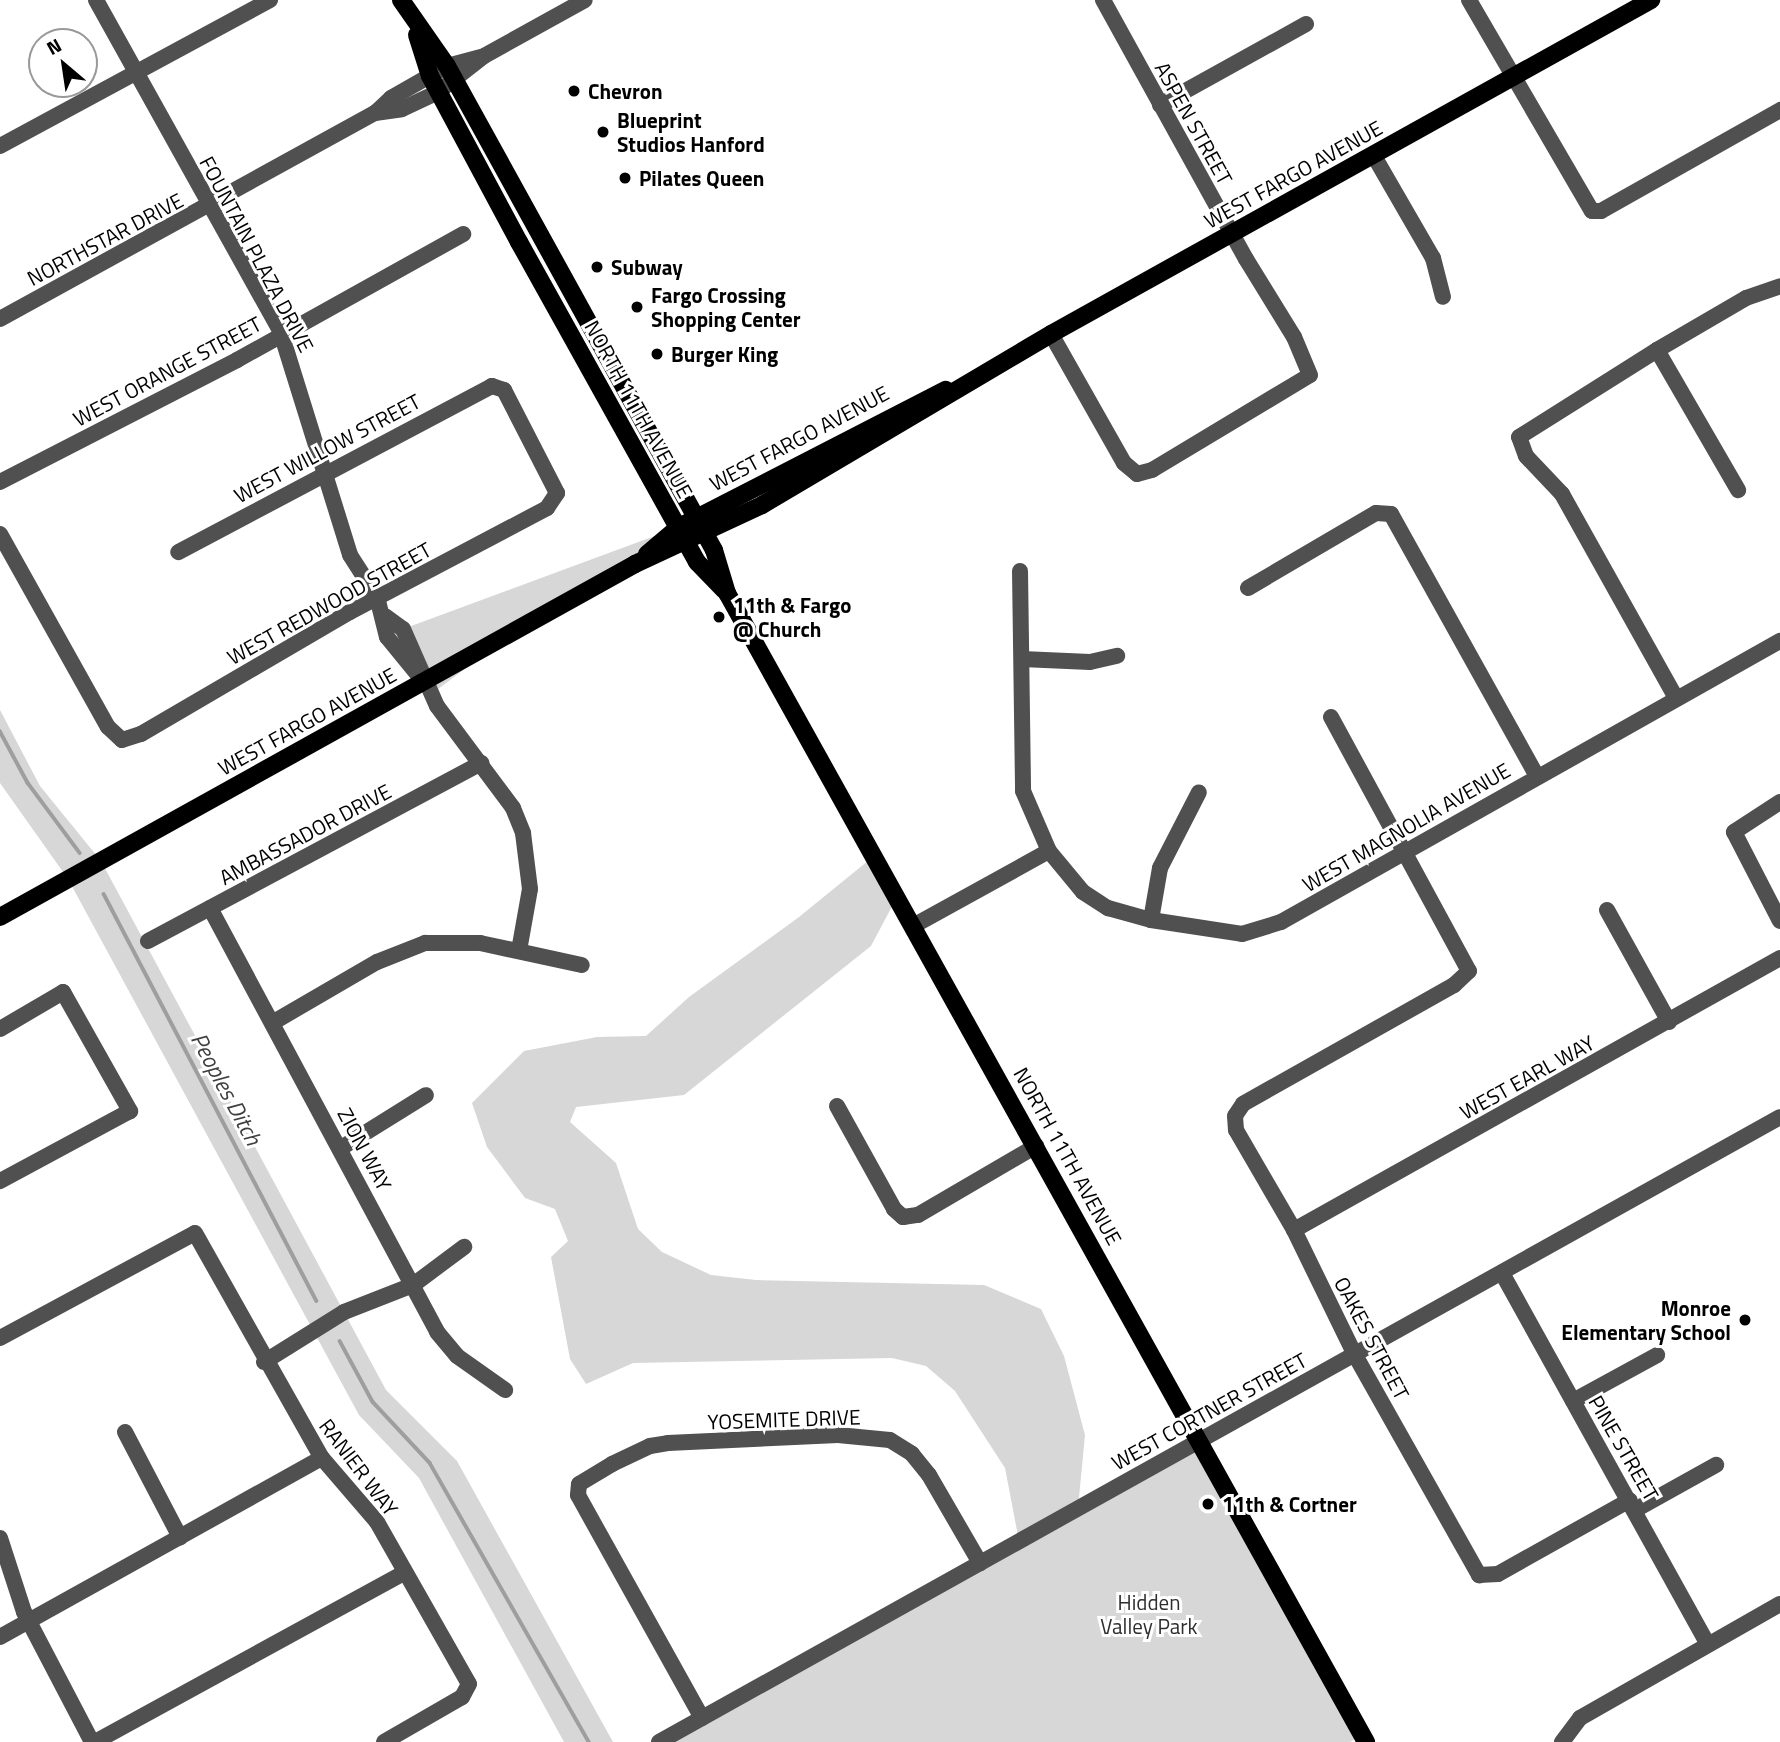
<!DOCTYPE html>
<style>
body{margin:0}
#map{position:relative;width:1780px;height:1742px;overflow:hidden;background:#fff;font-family:"Titillium Web",sans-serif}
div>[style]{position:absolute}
.green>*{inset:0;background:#d7d7d7}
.stream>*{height:3.5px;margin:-1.75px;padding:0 1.75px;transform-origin:1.75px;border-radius:1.75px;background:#9e9e9e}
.minor>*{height:16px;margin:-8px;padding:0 8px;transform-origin:8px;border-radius:8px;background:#505050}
.major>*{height:18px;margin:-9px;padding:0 9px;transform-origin:9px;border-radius:9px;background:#000}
.dots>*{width:19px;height:19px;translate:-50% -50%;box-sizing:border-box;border:4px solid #fff;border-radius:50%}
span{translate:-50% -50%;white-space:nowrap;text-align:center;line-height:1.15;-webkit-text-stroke:6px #fff;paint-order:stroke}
.poi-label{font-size:21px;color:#000;font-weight:700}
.left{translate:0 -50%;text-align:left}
.right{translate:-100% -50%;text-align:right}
.street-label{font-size:21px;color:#000}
.park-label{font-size:21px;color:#2e2e2e}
.water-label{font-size:23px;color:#3f3f3f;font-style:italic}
.north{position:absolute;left:28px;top:28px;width:70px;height:70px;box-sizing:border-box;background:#fff;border:2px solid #999;border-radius:50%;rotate:331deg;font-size:19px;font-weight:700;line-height:28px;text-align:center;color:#000}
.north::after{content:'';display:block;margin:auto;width:24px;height:32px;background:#000;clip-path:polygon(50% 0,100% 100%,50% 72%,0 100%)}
</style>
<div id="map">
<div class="green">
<i style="clip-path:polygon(679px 527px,493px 648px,426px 698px,385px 616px,403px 629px)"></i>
<i style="clip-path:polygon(0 710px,40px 786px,101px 861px,386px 1390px,457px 1461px,613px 1742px,564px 1742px,419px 1478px,359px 1415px,68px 879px,0 783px)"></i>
<i style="clip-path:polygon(874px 856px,897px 897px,871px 946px,684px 1095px,576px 1107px,570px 1122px,616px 1163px,638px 1229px,662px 1252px,711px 1275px,756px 1280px,984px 1285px,1041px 1309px,1064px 1356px,1085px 1435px,1078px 1508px,1200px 1440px,1362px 1735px,1350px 1742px,659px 1742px,1019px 1541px,1005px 1468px,955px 1391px,926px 1366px,892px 1358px,633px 1363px,586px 1384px,570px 1359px,551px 1257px,568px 1241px,555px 1209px,525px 1198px,487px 1147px,472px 1103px,524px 1051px,597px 1037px,646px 1036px,689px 997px,799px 917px)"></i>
</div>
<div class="stream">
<i style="left:0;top:731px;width:59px;rotate:61.7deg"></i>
<i style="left:28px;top:783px;width:87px;rotate:53.4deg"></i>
<i style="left:104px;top:894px;width:459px;rotate:62.4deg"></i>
<i style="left:340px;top:1341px;width:69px;rotate:61.6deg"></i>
<i style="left:373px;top:1402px;width:83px;rotate:46.9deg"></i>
<i style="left:430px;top:1463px;width:321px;rotate:60.3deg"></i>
</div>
<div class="minor">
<i style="left:96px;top:0;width:381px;rotate:60.9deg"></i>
<i style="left:281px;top:333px;width:232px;rotate:72.7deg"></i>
<i style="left:350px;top:555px;width:50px;rotate:57.3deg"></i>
<i style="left:377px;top:597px;width:41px;rotate:76deg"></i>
<i style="left:387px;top:637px;width:58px;rotate:50.6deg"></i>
<i style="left:1469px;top:0;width:244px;rotate:59.8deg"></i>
<i style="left:1592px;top:211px;width:9px"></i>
<i style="left:1601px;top:211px;width:206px;rotate:-29.4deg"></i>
<i style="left:1160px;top:105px;width:167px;rotate:-29deg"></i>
<i style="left:375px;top:113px;width:22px;rotate:-43deg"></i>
<i style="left:391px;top:98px;width:64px;rotate:-29.7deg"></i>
<i style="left:447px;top:66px;width:35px;rotate:-15deg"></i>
<i style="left:0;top:146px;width:307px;rotate:-28.4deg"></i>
<i style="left:1374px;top:156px;width:118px;rotate:60deg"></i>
<i style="left:1433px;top:258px;width:40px;rotate:75.6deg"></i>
<i style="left:0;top:319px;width:428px;rotate:-28.8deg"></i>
<i style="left:375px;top:113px;width:27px;rotate:-8deg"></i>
<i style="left:402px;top:109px;width:40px;rotate:-25deg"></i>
<i style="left:438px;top:92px;width:58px;rotate:-38deg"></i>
<i style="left:484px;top:56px;width:115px;rotate:-29deg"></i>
<i style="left:1051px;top:334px;width:148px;rotate:60.5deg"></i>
<i style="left:1124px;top:463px;width:17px;rotate:40deg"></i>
<i style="left:1137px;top:474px;width:16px;rotate:-15deg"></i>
<i style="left:1152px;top:470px;width:184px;rotate:-31deg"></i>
<i style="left:1310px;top:375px;width:41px;rotate:-112.8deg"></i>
<i style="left:1294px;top:337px;width:92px;rotate:-121.6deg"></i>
<i style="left:1246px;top:259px;width:296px;rotate:-118.9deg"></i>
<i style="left:1657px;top:350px;width:162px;rotate:59.9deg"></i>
<i style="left:0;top:482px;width:267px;rotate:-27.2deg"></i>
<i style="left:237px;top:360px;width:259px;rotate:-29.1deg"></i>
<i style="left:0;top:534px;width:221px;rotate:60.8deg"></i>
<i style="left:108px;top:727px;width:19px;rotate:43deg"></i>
<i style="left:122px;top:740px;width:20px;rotate:-18deg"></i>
<i style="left:141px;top:734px;width:242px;rotate:-30.3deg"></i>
<i style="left:350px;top:612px;width:223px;rotate:-27.8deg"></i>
<i style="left:547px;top:508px;width:18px;rotate:-56deg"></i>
<i style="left:557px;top:493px;width:116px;rotate:-117.2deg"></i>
<i style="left:504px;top:390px;width:13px;rotate:-162deg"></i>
<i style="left:492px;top:386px;width:355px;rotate:152.1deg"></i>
<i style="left:1020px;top:571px;width:220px;rotate:89.2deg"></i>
<i style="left:1023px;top:791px;width:65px;rotate:66.6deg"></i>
<i style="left:1049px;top:851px;width:53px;rotate:50.3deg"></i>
<i style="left:1083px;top:892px;width:30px;rotate:33deg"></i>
<i style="left:1108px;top:908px;width:45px;rotate:15.6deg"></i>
<i style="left:1151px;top:920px;width:92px;rotate:8.7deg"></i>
<i style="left:1242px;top:934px;width:41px;rotate:-17.1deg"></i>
<i style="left:1281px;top:922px;width:573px;rotate:-29.39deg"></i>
<i style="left:1248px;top:588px;width:148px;rotate:-30.4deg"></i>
<i style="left:1376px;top:513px;width:15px;rotate:4deg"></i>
<i style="left:1391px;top:514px;width:300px;rotate:60.9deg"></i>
<i style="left:385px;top:616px;width:22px;rotate:36deg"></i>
<i style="left:403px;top:629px;width:84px;rotate:66.2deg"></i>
<i style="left:437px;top:706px;width:127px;rotate:53.3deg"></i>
<i style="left:513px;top:808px;width:27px;rotate:68deg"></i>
<i style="left:523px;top:833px;width:56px;rotate:82.9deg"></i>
<i style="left:530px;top:889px;width:63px;rotate:100.1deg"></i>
<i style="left:1022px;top:659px;width:68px;rotate:2.5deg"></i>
<i style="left:1090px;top:662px;width:28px;rotate:-13deg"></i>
<i style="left:1676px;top:698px;width:234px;rotate:-119.2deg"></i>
<i style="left:1562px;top:494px;width:52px;rotate:-133.5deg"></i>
<i style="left:1526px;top:456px;width:20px;rotate:-110deg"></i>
<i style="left:1519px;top:437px;width:163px;rotate:-32.2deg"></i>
<i style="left:1657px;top:350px;width:103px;rotate:-30.3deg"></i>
<i style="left:1746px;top:298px;width:36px;rotate:-19deg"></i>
<i style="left:1331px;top:717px;width:289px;rotate:61.5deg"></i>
<i style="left:1469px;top:971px;width:21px;rotate:137deg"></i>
<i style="left:1454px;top:985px;width:242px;rotate:150.6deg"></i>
<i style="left:1243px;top:1104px;width:14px;rotate:124deg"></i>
<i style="left:1235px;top:1116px;width:14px;rotate:86deg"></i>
<i style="left:1236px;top:1130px;width:116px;rotate:59.9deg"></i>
<i style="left:1294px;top:1230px;width:139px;rotate:64deg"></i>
<i style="left:1355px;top:1355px;width:253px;rotate:60.6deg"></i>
<i style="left:1479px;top:1575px;width:19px;rotate:-3deg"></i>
<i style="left:1498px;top:1574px;width:151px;rotate:-29.3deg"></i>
<i style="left:1780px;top:802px;width:55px;rotate:146.9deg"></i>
<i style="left:1734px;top:832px;width:100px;rotate:62.7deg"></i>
<i style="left:210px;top:908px;width:481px;rotate:61.8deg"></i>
<i style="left:437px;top:1332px;width:31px;rotate:50deg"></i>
<i style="left:457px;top:1356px;width:59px;rotate:35.3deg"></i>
<i style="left:1607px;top:910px;width:128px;rotate:61deg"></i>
<i style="left:1151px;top:920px;width:53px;rotate:-80.2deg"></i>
<i style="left:1160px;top:868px;width:85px;rotate:-62.8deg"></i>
<i style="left:913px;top:926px;width:155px;rotate:-28.9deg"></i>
<i style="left:148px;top:941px;width:378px;rotate:-28.1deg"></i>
<i style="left:272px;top:1023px;width:121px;rotate:-30.2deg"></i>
<i style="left:377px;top:962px;width:52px;rotate:-21.6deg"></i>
<i style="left:425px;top:943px;width:55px"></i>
<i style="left:480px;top:943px;width:104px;rotate:12.2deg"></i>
<i style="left:0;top:1029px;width:73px;rotate:-30.4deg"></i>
<i style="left:63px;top:992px;width:137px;rotate:60.6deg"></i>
<i style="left:130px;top:1111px;width:148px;rotate:151.7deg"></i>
<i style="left:837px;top:1106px;width:118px;rotate:61deg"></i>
<i style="left:894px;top:1209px;width:12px;rotate:42deg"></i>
<i style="left:903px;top:1217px;width:15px;rotate:-8deg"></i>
<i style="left:918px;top:1215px;width:137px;rotate:-30.3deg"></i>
<i style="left:341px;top:1148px;width:100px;rotate:-31.9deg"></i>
<i style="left:1294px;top:1230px;width:557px;rotate:-29.23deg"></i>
<i style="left:1502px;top:1273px;width:424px;rotate:61deg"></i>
<i style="left:0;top:1338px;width:221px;rotate:-28.3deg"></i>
<i style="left:195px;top:1233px;width:258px;rotate:60.6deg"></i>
<i style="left:322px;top:1458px;width:84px;rotate:49.3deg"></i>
<i style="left:377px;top:1522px;width:186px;rotate:60.4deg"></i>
<i style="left:469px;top:1684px;width:15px;rotate:118deg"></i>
<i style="left:462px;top:1697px;width:90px;rotate:150deg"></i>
<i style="left:264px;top:1362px;width:94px;rotate:-32deg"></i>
<i style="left:344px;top:1312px;width:74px;rotate:-21.4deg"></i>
<i style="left:413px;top:1285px;width:64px;rotate:-36.7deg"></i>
<i style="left:1573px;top:1401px;width:96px;rotate:-28.7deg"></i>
<i style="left:125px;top:1432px;width:119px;rotate:62.4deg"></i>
<i style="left:1635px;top:1510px;width:93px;rotate:-29.1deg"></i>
<i style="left:0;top:1538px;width:78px;rotate:72deg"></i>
<i style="left:24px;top:1612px;width:147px;rotate:62.4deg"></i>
<i style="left:0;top:1637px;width:368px;rotate:-29.1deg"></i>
<i style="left:702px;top:1718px;width:255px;rotate:-119.1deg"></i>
<i style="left:578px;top:1495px;width:11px;rotate:-85deg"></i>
<i style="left:579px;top:1484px;width:39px;rotate:-31deg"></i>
<i style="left:612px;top:1464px;width:42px;rotate:-25.3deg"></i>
<i style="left:650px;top:1446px;width:18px;rotate:-9deg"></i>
<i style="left:668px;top:1443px;width:170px;rotate:-2.7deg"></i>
<i style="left:838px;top:1435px;width:52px;rotate:5.5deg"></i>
<i style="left:890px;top:1440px;width:26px;rotate:32deg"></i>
<i style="left:912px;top:1454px;width:27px;rotate:51deg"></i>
<i style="left:929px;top:1475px;width:102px;rotate:59.9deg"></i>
<i style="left:95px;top:1742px;width:352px;rotate:-28.7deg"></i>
<i style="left:659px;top:1742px;width:1283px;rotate:-29.14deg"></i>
<i style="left:1562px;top:1742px;width:30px;rotate:-53deg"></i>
<i style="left:1580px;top:1718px;width:230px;rotate:-29.7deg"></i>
</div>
<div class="major">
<i style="left:401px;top:0;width:80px;rotate:55.1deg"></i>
<i style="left:447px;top:66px;width:553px;rotate:61.12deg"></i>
<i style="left:714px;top:550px;width:45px;rotate:73.2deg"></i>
<i style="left:727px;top:593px;width:1315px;rotate:60.92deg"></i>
<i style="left:417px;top:35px;width:43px;rotate:72.4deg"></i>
<i style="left:430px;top:76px;width:188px;rotate:61.8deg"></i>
<i style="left:519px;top:242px;width:366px;rotate:60.9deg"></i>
<i style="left:697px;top:562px;width:39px;rotate:46deg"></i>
<i style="left:647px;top:554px;width:42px;rotate:-40.2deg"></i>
<i style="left:679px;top:527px;width:300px;rotate:-27.2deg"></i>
<i style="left:0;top:917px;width:727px;rotate:-29.07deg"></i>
<i style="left:635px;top:564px;width:140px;rotate:-24.9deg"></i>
<i style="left:762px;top:505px;width:336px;rotate:-30.6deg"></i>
<i style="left:1051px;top:334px;width:687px;rotate:-29.1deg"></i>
</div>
<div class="dots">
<i style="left:574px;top:91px;background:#000"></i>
<i style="left:603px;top:132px;background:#000"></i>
<i style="left:625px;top:178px;background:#000"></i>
<i style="left:597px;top:267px;background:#000"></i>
<i style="left:637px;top:307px;background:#000"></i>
<i style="left:657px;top:354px;background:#000"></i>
<i style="left:719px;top:617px;background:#000"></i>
<i style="left:1745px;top:1320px;background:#000"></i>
<i style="left:1208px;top:1504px;background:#000"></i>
</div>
<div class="poi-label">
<span class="left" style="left:588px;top:91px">Chevron</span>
<span class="left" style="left:617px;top:132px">Blueprint<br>Studios Hanford</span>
<span class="left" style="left:639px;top:178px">Pilates Queen</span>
<span class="left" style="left:611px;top:267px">Subway</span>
<span class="left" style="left:651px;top:307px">Fargo Crossing<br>Shopping Center</span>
<span class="left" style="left:671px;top:354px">Burger King</span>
<span class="left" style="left:733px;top:617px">11th &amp; Fargo<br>@ Church</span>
<span class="right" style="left:1731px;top:1320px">Monroe<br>Elementary School</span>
<span class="left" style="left:1222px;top:1504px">11th &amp; Cortner</span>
</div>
<div class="street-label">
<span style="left:1194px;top:123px;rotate:61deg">ASPEN STREET</span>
<span style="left:1293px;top:174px;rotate:-29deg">WEST FARGO AVENUE</span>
<span style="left:105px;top:239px;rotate:-28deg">NORTHSTAR DRIVE</span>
<span style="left:257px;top:254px;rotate:62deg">FOUNTAIN PLAZA DRIVE</span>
<span style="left:167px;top:371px;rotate:-28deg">WEST ORANGE STREET</span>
<span style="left:639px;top:409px;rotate:61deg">NORTH 11TH AVENUE</span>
<span style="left:799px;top:438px;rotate:-28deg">WEST FARGO AVENUE</span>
<span style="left:327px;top:448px;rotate:-28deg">WEST WILLOW STREET</span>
<span style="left:329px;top:603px;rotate:-29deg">WEST REDWOOD STREET</span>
<span style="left:307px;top:721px;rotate:-29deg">WEST FARGO AVENUE</span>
<span style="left:1406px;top:827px;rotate:-30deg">WEST MAGNOLIA AVENUE</span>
<span style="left:305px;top:834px;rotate:-28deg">AMBASSADOR DRIVE</span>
<span style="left:1527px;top:1077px;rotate:-29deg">WEST EARL WAY</span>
<span style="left:365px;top:1149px;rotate:62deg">ZION WAY</span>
<span style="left:1068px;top:1156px;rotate:61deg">NORTH 11TH AVENUE</span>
<span style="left:1372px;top:1338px;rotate:62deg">OAKES STREET</span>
<span style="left:1209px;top:1411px;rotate:-29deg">WEST CORTNER STREET</span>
<span style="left:784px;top:1419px;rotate:-2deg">YOSEMITE DRIVE</span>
<span style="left:1624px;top:1448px;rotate:60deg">PINE STREET</span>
<span style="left:359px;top:1467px;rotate:53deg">RANIER WAY</span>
</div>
<div class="park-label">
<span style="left:1149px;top:1614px">Hidden<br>Valley Park</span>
</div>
<div class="water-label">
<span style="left:226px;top:1089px;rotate:62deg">Peoples Ditch</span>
</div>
<div class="north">N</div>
</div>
